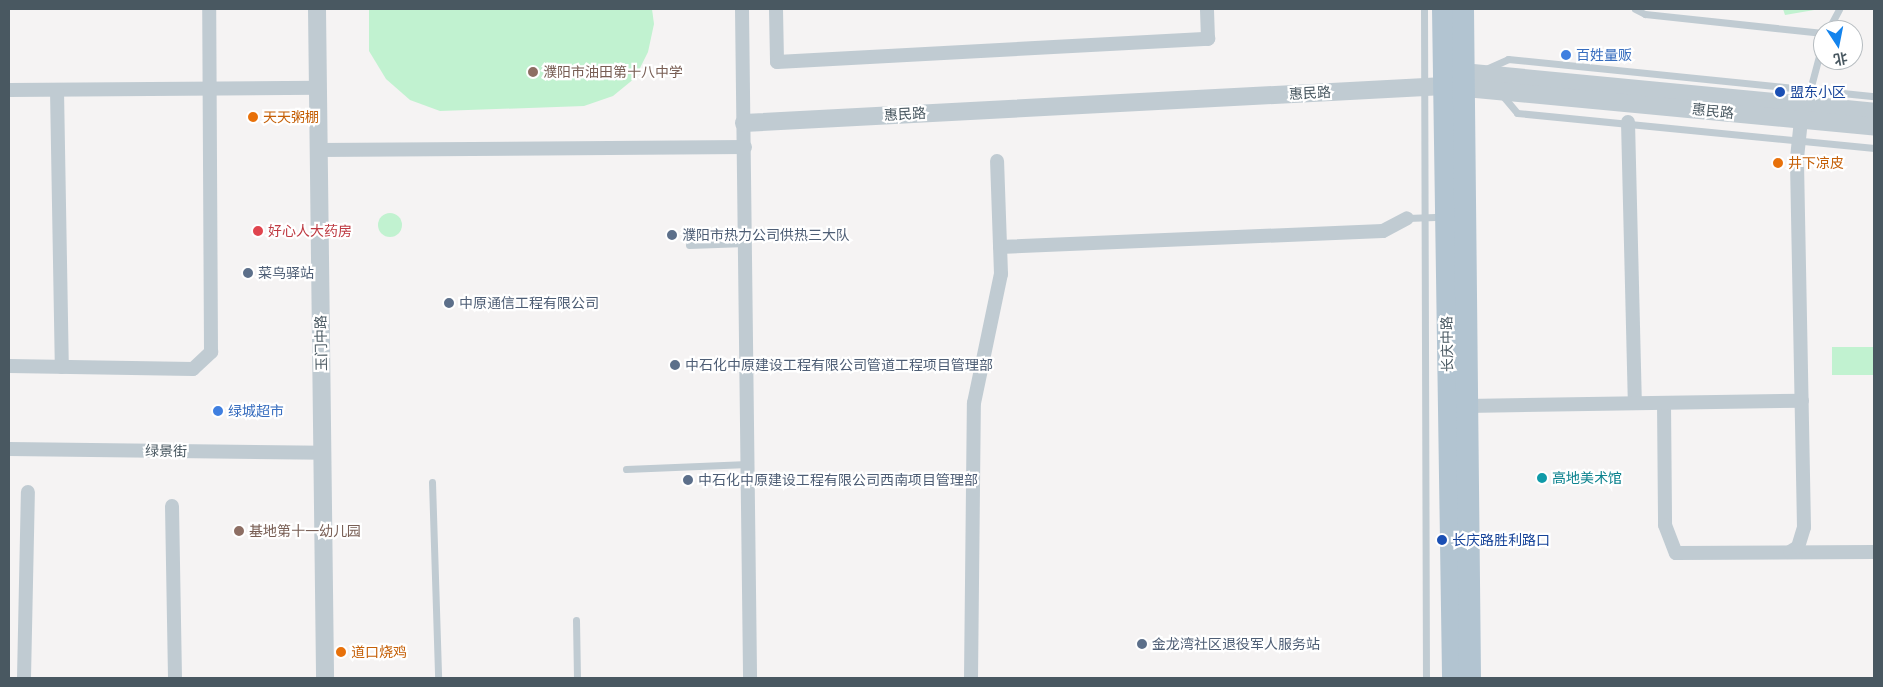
<!DOCTYPE html>
<meta charset="utf-8">
<style>
body{margin:0}
#map{position:relative;width:1883px;height:687px;overflow:hidden;background:#f5f3f3;font-family:"PT Sans","Noto Sans SC",sans-serif}
div>[style]{position:absolute}
.green>*{inset:0;background:#c1f2d0;transform-origin:0 0}
.round{border-radius:50%}
.service>*{height:7px;margin:-3.5px;padding:0 3.5px;transform-origin:3.5px;border-radius:3.5px;background:#c0cbd2}
.minor>*{height:14px;margin:-7px;padding:0 7px;transform-origin:7px;border-radius:7px;background:#c0cbd2}
.tertiary>*{height:18px;margin:-9px;padding:0 9px;transform-origin:9px;border-radius:9px;background:#c0cbd2}
.primary>*{height:22px;margin:-11px;padding:0 11px;transform-origin:11px;border-radius:11px;background:#b2c4d1}
.dots>*{width:14px;height:14px;translate:-50% -50%;box-sizing:border-box;border:2px solid #fff;border-radius:50%}
span{translate:-50% -50%;white-space:nowrap;text-align:center;line-height:1.15;-webkit-text-stroke:4.5px #fff;paint-order:stroke}
.shop-label{font-size:14px;color:#366cbe}
.left{translate:0 -50%;text-align:left}
.education-label{font-size:14px;color:#785e54}
.transit-label{font-size:14px;color:#164399}
.street-label{font-size:14px;color:#495861}
.food-label{font-size:14px;color:#c56008}
.health-label{font-size:14px;color:#be3a42}
.service-label{font-size:14px;color:#4e5e75}
.culture-label{font-size:14px;color:#0d838f}
.frame{position:absolute;inset:0;border:10px solid #495861;pointer-events:none}
.north{position:absolute;left:1813px;top:20px;width:50px;height:50px;box-sizing:border-box;background:#fff;border:1px solid #b6bcc0;border-radius:50%;rotate:169deg;font-size:14px;font-weight:700;line-height:20px;text-align:center;color:#495861}
.north::after{content:'';display:block;margin:auto;width:18px;height:22px;background:#1484ed;clip-path:polygon(50% 0,100% 100%,50% 72%,0 100%)}
</style>
<div id="map">
<div class="green">
<i style="clip-path:polygon(369px 9px,652px 9px,654px 24px,648px 52px,635px 78px,613px 96px,584px 106px,440px 111px,410px 100px,386px 79px,369px 51px)"></i>
<i style="clip-path:polygon(1783px 9px,1820px 9px,1785px 15px)"></i>
<i class="round" style="left:378px;top:213px;width:24px;height:24px"></i>
<i style="left:1832px;top:347px;width:42px;height:28px"></i>
</div>
<div class="service">
<i style="left:1424px;top:9px;width:669px;rotate:89.83deg"></i>
<i style="left:1635px;top:9px;width:11px;rotate:27deg"></i>
<i style="left:1645px;top:14px;width:179px;rotate:6.1deg"></i>
<i style="left:1828px;top:30px;width:24px;rotate:-62deg"></i>
<i style="left:1486px;top:69px;width:24px;rotate:-24deg"></i>
<i style="left:1508px;top:59px;width:368px;rotate:5.8deg"></i>
<i style="left:1502px;top:95px;width:23px;rotate:50deg"></i>
<i style="left:1517px;top:113px;width:359px;rotate:5.6deg"></i>
<i style="left:1806px;top:105px;width:66px;rotate:-75.1deg"></i>
<i style="left:1407px;top:218px;width:35px;rotate:-2deg"></i>
<i style="left:689px;top:245px;width:57px;rotate:-2deg"></i>
<i style="left:626px;top:469px;width:122px;rotate:-2.3deg"></i>
<i style="left:432px;top:482px;width:196px;rotate:88.2deg"></i>
<i style="left:576px;top:620px;width:58px;rotate:89deg"></i>
</div>
<div class="minor">
<i style="left:742px;top:9px;width:669px;rotate:89.31deg"></i>
<i style="left:776px;top:9px;width:53px;rotate:88.9deg"></i>
<i style="left:777px;top:62px;width:432px;rotate:-3.1deg"></i>
<i style="left:1208px;top:39px;width:30px;rotate:-92deg"></i>
<i style="left:9px;top:90px;width:309px;rotate:-0.4deg"></i>
<i style="left:57px;top:90px;width:277px;rotate:89deg"></i>
<i style="left:1628px;top:122px;width:280px;rotate:88.6deg"></i>
<i style="left:319px;top:150px;width:426px;rotate:-0.4deg"></i>
<i style="left:1000px;top:247px;width:383px;rotate:-2.4deg"></i>
<i style="left:1383px;top:231px;width:27px;rotate:-28deg"></i>
<i style="left:9px;top:366px;width:184px;rotate:0.9deg"></i>
<i style="left:193px;top:369px;width:25px;rotate:-43deg"></i>
<i style="left:211px;top:352px;width:343px;rotate:-90.3deg"></i>
<i style="left:1664px;top:403px;width:122px;rotate:89.5deg"></i>
<i style="left:1665px;top:525px;width:30px;rotate:69deg"></i>
<i style="left:1676px;top:553px;width:198px;rotate:-0.3deg"></i>
<i style="left:1466px;top:406px;width:336px;rotate:-0.9deg"></i>
<i style="left:9px;top:449px;width:314px;rotate:0.7deg"></i>
<i style="left:172px;top:506px;width:172px;rotate:89deg"></i>
<i style="left:1790px;top:552px;width:9px;rotate:-32deg"></i>
<i style="left:1798px;top:547px;width:21px;rotate:-73deg"></i>
<i style="left:1804px;top:527px;width:369px;rotate:-91.1deg"></i>
<i style="left:1797px;top:158px;width:38px;rotate:-84deg"></i>
<i style="left:24px;top:678px;width:186px;rotate:-88.8deg"></i>
<i style="left:971px;top:678px;width:275px;rotate:-89.4deg"></i>
<i style="left:974px;top:403px;width:132px;rotate:-78.2deg"></i>
<i style="left:1001px;top:274px;width:113px;rotate:-92deg"></i>
</div>
<div class="tertiary">
<i style="left:317px;top:9px;width:669px;rotate:89.31deg"></i>
<i style="left:1452px;top:71px;width:424px;rotate:5.5deg"></i>
<i style="left:744px;top:123px;width:701px;rotate:-3.03deg"></i>
<i style="left:1444px;top:86px;width:432px;rotate:5.4deg"></i>
</div>
<div class="primary">
<i style="left:1443px;top:9px;width:669px;rotate:89.14deg"></i>
<i style="left:1463px;top:9px;width:669px;rotate:89.4deg"></i>
</div>
<div class="dots">
<i style="left:1566px;top:55px;background:#3f7fe0"></i>
<i style="left:533px;top:72px;background:#8d6e63"></i>
<i style="left:1780px;top:92px;background:#1a4fb4"></i>
<i style="left:253px;top:117px;background:#e8710a"></i>
<i style="left:1778px;top:163px;background:#e8710a"></i>
<i style="left:258px;top:231px;background:#e0444e"></i>
<i style="left:672px;top:235px;background:#5c6f8a"></i>
<i style="left:248px;top:273px;background:#5c6f8a"></i>
<i style="left:449px;top:303px;background:#5c6f8a"></i>
<i style="left:675px;top:365px;background:#5c6f8a"></i>
<i style="left:218px;top:411px;background:#3f7fe0"></i>
<i style="left:1542px;top:478px;background:#0f9aa8"></i>
<i style="left:688px;top:480px;background:#5c6f8a"></i>
<i style="left:239px;top:531px;background:#8d6e63"></i>
<i style="left:1442px;top:540px;background:#1a4fb4"></i>
<i style="left:1142px;top:644px;background:#5c6f8a"></i>
<i style="left:341px;top:652px;background:#e8710a"></i>
</div>
<div class="shop-label">
<span class="left" style="left:1576px;top:55px">百姓量贩</span>
<span class="left" style="left:228px;top:411px">绿城超市</span>
</div>
<div class="education-label">
<span class="left" style="left:543px;top:72px">濮阳市油田第十八中学</span>
<span class="left" style="left:249px;top:531px">基地第十一幼儿园</span>
</div>
<div class="transit-label">
<span class="left" style="left:1790px;top:92px">盟东小区</span>
<span class="left" style="left:1452px;top:540px">长庆路胜利路口</span>
</div>
<div class="street-label">
<span style="left:1310px;top:93px;rotate:-3deg">惠民路</span>
<span style="left:1713px;top:111px;rotate:6deg">惠民路</span>
<span style="left:905px;top:114px;rotate:-3deg">惠民路</span>
<span style="left:321px;top:343px;rotate:-91deg">玉门中路</span>
<span style="left:1447px;top:344px;rotate:-91deg">长庆中路</span>
<span style="left:166px;top:451px;rotate:1deg">绿景街</span>
</div>
<div class="food-label">
<span class="left" style="left:263px;top:117px">天天粥棚</span>
<span class="left" style="left:1788px;top:163px">井下凉皮</span>
<span class="left" style="left:351px;top:652px">道口烧鸡</span>
</div>
<div class="health-label">
<span class="left" style="left:268px;top:231px">好心人大药房</span>
</div>
<div class="service-label">
<span class="left" style="left:682px;top:235px">濮阳市热力公司供热三大队</span>
<span class="left" style="left:258px;top:273px">菜鸟驿站</span>
<span class="left" style="left:459px;top:303px">中原通信工程有限公司</span>
<span class="left" style="left:685px;top:365px">中石化中原建设工程有限公司管道工程项目管理部</span>
<span class="left" style="left:698px;top:480px">中石化中原建设工程有限公司西南项目管理部</span>
<span class="left" style="left:1152px;top:644px">金龙湾社区退役军人服务站</span>
</div>
<div class="culture-label">
<span class="left" style="left:1552px;top:478px">高地美术馆</span>
</div>
<div class="frame"></div>
<div class="north">北</div>
</div>
